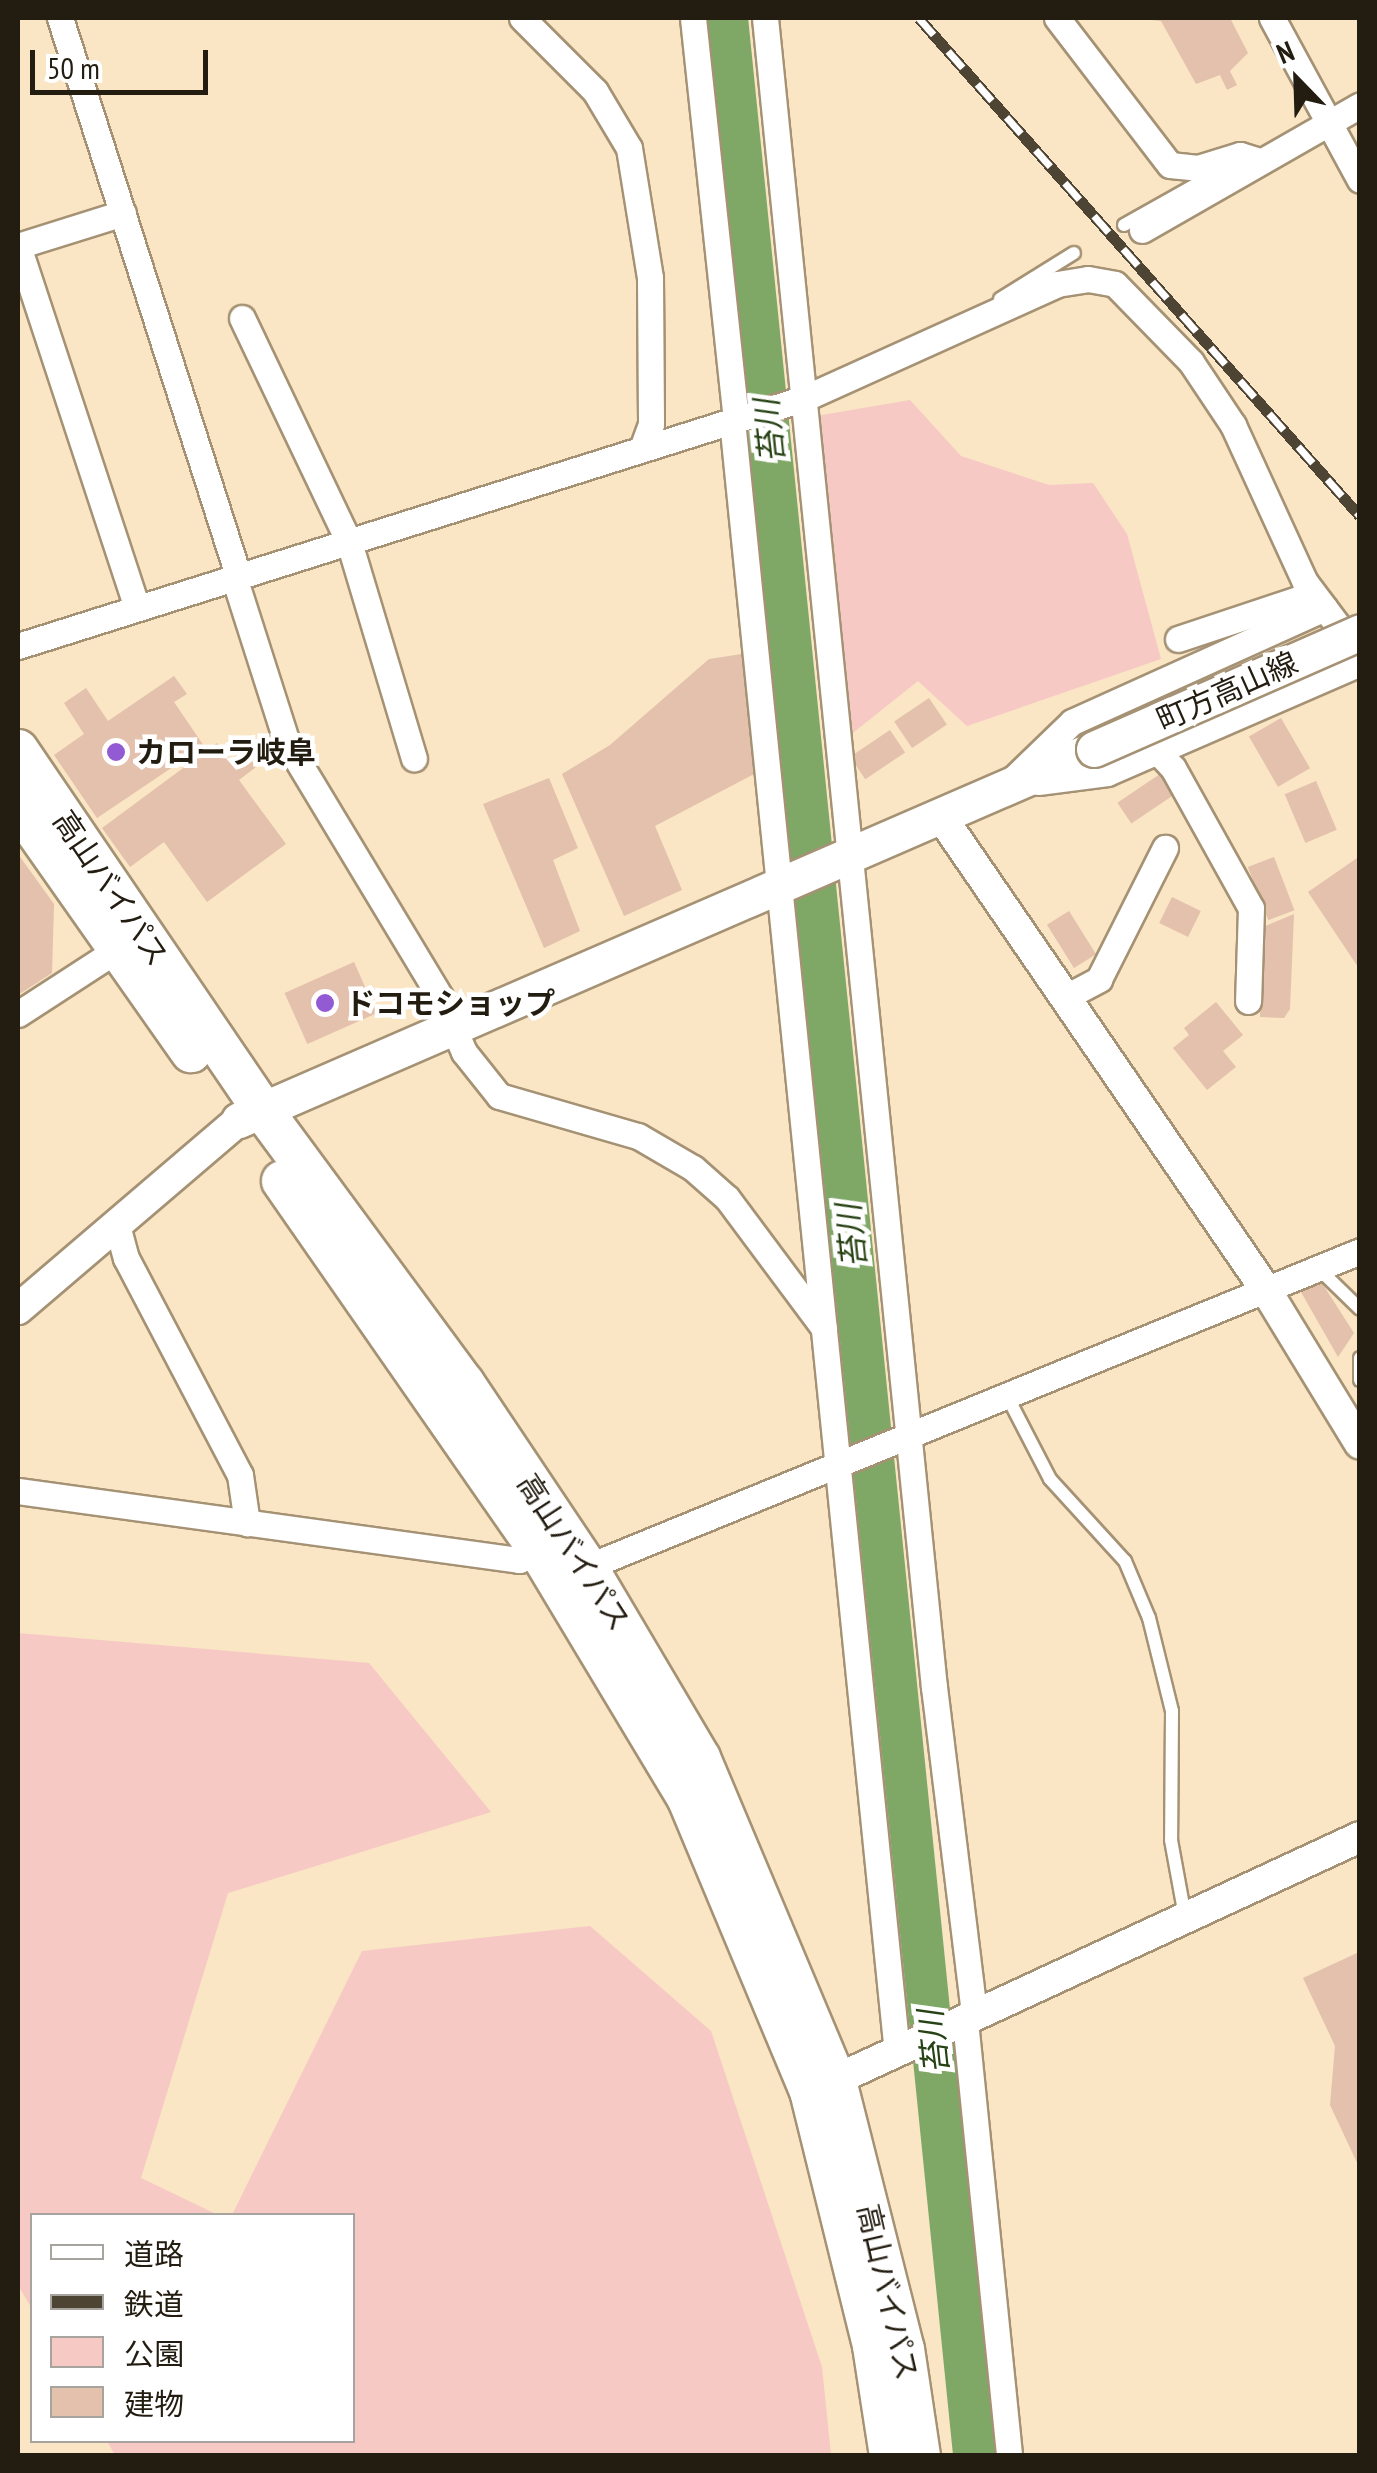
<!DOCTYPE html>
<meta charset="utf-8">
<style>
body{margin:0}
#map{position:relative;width:1377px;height:2473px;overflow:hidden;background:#fae5c4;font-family:"PT Sans Narrow","Noto Sans JP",sans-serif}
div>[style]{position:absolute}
.green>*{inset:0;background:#f6c9c5}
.river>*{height:42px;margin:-21px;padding:0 21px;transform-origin:21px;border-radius:21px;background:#7fa766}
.building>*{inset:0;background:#e3c1ac;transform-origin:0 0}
.roads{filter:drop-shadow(2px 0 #a59274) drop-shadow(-2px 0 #a59274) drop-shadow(0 2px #a59274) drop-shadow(0 -2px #a59274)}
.service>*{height:12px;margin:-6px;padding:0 6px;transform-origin:6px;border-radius:6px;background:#fff}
.minor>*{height:25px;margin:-12.5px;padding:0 12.5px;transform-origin:12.5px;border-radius:12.5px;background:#fff}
.tertiary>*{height:30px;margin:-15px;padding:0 15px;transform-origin:15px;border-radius:15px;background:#fff}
.secondary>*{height:35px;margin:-17.5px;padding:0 17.5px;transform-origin:17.5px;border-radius:17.5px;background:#fff}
.trunk>*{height:40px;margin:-20px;padding:0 20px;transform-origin:20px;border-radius:20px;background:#fff}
.rail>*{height:11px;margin-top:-5.5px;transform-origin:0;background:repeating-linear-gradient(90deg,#fff 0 22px,#4e4434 0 44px);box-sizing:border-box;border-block:2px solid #4e4434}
.bridges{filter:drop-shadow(2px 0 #a59274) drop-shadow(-2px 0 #a59274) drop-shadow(0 2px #a59274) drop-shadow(0 -2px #a59274)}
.secondary-bridge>*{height:35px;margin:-17.5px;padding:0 17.5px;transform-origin:17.5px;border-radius:17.5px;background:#fff}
.dots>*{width:28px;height:28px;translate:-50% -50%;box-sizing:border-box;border:5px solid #fff;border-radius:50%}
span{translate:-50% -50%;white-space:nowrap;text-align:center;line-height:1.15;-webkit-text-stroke:9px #fff;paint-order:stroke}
.street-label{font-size:30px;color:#231c10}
.poi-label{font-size:30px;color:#231c10;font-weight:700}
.left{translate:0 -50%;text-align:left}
.water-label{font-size:32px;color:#274214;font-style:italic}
.frame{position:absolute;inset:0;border:20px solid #231c10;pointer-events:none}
.legend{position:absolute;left:30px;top:2213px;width:325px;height:230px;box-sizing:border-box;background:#fff;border:2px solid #a7a49f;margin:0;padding:12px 18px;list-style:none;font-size:30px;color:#231c10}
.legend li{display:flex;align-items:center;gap:20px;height:50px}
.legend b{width:50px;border:2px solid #a7a49f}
.north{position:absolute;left:1247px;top:30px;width:100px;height:100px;-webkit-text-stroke:8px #fff;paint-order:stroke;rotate:337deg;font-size:28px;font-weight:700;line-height:40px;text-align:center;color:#231c10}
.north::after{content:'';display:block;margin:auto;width:35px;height:45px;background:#231c10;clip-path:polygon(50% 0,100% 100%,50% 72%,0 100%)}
.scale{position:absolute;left:30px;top:50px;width:178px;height:45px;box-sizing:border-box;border:5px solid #231c10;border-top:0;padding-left:12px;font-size:30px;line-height:35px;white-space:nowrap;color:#231c10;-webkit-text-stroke:8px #fff;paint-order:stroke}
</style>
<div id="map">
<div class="green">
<i style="clip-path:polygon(910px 400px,961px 456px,1049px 485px,1093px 483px,1127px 534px,1161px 659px,967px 726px,918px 681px,849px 736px,816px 416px)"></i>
<i style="clip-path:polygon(18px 1633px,369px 1663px,491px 1812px,228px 1893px,141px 2178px,218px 2215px,32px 2216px,32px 2309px,18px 2285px)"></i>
<i style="clip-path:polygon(590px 1926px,711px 2031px,822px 2367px,831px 2455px,115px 2455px,107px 2441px,352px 2440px,352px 2216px,232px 2215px,362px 1951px)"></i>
</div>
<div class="river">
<i style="left:727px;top:18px;width:2450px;rotate:84.21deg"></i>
</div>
<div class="building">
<i style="clip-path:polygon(1129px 18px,1230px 18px,1248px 53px,1230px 71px,1237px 85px,1227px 90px,1220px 75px,1196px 84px,1161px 21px)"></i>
<i style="clip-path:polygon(742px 654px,756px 773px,655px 826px,682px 890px,624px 916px,562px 774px,610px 745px,709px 659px)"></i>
<i style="clip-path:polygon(174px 676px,187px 694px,174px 702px,204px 746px,97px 818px,54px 755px,84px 734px,64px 703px,86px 688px,108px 721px)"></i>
<i style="left:929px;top:698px;width:32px;height:42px;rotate:56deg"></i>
<i style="left:1281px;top:718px;width:58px;height:37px;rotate:60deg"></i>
<i style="left:890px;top:730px;width:27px;height:48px;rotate:56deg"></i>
<i style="clip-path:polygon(217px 743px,230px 760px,243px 750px,256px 767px,239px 780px,286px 844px,207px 902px,164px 842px,130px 867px,102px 828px)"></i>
<i style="left:1163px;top:772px;width:25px;height:55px;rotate:56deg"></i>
<i style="clip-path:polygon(549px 778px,578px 848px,553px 860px,580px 931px,544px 948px,483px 804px)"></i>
<i style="left:1316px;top:781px;width:53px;height:34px;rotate:67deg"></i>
<i style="clip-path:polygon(18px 854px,54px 904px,52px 973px,18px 995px)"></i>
<i style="clip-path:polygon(1360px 856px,1360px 970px,1308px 892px)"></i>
<i style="left:1274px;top:857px;width:57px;height:28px;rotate:69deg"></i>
<i style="left:1172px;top:897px;width:32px;height:29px;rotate:26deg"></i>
<i style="left:1069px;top:911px;width:51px;height:26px;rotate:58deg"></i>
<i style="clip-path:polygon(1294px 914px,1290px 1009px,1284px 1018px,1260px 1017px,1263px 927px)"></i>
<i style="left:354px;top:962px;width:56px;height:76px;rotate:66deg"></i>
<i style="clip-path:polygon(1216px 1002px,1243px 1035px,1223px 1051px,1236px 1067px,1207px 1090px,1173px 1048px,1189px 1035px,1184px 1028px)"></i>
<i style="clip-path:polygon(1320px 1280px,1354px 1333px,1338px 1357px,1301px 1292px)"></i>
<i style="clip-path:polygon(1357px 1953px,1360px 1959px,1360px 2169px,1330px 2105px,1335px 2046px,1303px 1978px)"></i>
</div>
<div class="roads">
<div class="service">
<i style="left:1124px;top:225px;width:104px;rotate:-29.3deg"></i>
<i style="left:1000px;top:299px;width:87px;rotate:-31.9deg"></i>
<i style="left:1319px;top:1269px;width:57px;rotate:44.3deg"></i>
<i style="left:1360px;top:1358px;width:22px;rotate:90deg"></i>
<i style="left:1006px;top:1394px;width:96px;rotate:62.6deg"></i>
<i style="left:1050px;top:1479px;width:111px;rotate:47.6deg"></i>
<i style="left:1125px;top:1561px;width:62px;rotate:67.2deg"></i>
<i style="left:1149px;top:1618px;width:96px;rotate:76.1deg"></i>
<i style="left:1172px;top:1711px;width:129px;rotate:90.4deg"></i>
<i style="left:1171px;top:1840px;width:77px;rotate:79.6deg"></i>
</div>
<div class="minor">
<i style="left:60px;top:18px;width:585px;rotate:72.28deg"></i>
<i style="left:522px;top:18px;width:103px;rotate:45deg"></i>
<i style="left:595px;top:91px;width:66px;rotate:59.2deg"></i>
<i style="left:629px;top:148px;width:132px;rotate:80.8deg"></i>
<i style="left:650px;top:278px;width:146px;rotate:89.6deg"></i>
<i style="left:651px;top:424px;width:23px;rotate:110deg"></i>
<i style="left:693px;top:18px;width:403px;rotate:83.9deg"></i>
<i style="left:765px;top:18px;width:1678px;rotate:84.22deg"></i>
<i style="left:934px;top:1687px;width:330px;rotate:83deg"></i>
<i style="left:1057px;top:18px;width:185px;rotate:52.5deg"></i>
<i style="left:1170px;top:165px;width:28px;rotate:6deg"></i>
<i style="left:1198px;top:168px;width:44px;rotate:-17.2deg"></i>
<i style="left:1240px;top:155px;width:21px;rotate:17deg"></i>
<i style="left:1272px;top:18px;width:184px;rotate:61.5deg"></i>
<i style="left:123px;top:213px;width:110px;rotate:162.6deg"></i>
<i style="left:18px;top:246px;width:381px;rotate:71.8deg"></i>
<i style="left:1142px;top:230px;width:251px;rotate:-29.8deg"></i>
<i style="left:242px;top:318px;width:248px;rotate:64.5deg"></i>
<i style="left:349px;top:542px;width:226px;rotate:73.3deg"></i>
<i style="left:732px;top:420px;width:1640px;rotate:84.23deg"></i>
<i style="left:234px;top:577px;width:174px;rotate:72.3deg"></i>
<i style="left:287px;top:743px;width:297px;rotate:58.9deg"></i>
<i style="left:440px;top:997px;width:60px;rotate:66.4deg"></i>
<i style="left:464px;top:1052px;width:56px;rotate:51.5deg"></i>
<i style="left:499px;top:1096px;width:145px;rotate:16.1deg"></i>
<i style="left:638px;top:1136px;width:64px;rotate:30.2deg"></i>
<i style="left:693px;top:1168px;width:45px;rotate:41.4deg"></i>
<i style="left:727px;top:1198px;width:162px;rotate:53.3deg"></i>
<i style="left:1178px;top:639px;width:142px;rotate:-18.4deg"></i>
<i style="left:18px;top:646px;width:825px;rotate:-17.49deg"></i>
<i style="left:805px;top:398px;width:277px;rotate:-24.3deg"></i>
<i style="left:1057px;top:284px;width:31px;rotate:-9deg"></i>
<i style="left:1088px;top:279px;width:27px;rotate:10deg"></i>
<i style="left:1115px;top:284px;width:109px;rotate:45.7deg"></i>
<i style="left:1191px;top:362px;width:76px;rotate:56.3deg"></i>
<i style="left:1233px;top:425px;width:173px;rotate:65.4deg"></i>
<i style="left:1305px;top:582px;width:91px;rotate:53deg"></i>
<i style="left:1157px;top:751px;width:23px;rotate:47deg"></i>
<i style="left:1173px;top:768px;width:160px;rotate:60.9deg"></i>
<i style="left:1251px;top:908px;width:93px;rotate:91.8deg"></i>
<i style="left:1013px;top:779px;width:82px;rotate:-44deg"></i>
<i style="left:1072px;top:722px;width:277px;rotate:-24.3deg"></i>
<i style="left:1038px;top:782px;width:70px;rotate:-7.4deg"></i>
<i style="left:1107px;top:773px;width:276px;rotate:-23.5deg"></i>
<i style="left:1064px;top:998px;width:40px;rotate:-28deg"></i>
<i style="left:1099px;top:979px;width:147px;rotate:-63.3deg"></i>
<i style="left:18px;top:1014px;width:99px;rotate:-33deg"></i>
<i style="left:117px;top:1225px;width:34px;rotate:75deg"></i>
<i style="left:126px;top:1258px;width:245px;rotate:62.3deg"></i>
<i style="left:240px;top:1475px;width:49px;rotate:81.7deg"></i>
<i style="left:18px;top:1491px;width:506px;rotate:7.84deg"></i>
<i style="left:519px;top:1560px;width:22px;rotate:-24deg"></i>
<i style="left:587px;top:1567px;width:835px;rotate:-22.23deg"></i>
<i style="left:965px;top:2021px;width:437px;rotate:84.2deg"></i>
</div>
<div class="tertiary">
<i style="left:940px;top:815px;width:576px;rotate:55.54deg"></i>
<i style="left:1266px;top:1290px;width:180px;rotate:58.6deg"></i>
<i style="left:18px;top:1309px;width:291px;rotate:-40.5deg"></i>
<i style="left:818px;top:2088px;width:597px;rotate:-24.85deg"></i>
</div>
<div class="secondary">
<i style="left:239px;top:1120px;width:932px;rotate:-23.46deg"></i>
</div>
<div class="trunk">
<i style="left:18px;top:750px;width:433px;rotate:55.8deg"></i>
<i style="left:261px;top:1108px;width:342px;rotate:53.6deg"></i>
<i style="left:464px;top:1383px;width:221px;rotate:56.2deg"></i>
<i style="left:587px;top:1567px;width:222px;rotate:59.4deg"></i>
<i style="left:700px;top:1758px;width:350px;rotate:67.2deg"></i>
<i style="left:836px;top:2081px;width:276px;rotate:75.8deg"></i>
<i style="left:904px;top:2349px;width:108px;rotate:81.5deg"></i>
<i style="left:18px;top:806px;width:301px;rotate:54.9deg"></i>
<i style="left:282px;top:1181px;width:450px;rotate:55.2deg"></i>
<i style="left:539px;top:1551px;width:287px;rotate:59deg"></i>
<i style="left:687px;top:1797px;width:319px;rotate:67.3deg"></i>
<i style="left:810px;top:2091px;width:263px;rotate:76.1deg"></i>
<i style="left:873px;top:2346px;width:111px;rotate:81.2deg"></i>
</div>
</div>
<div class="rail">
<i style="left:919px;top:18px;width:665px;rotate:48.47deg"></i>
</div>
<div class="bridges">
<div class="secondary-bridge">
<i style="left:1094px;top:749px;width:291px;rotate:-23.7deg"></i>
</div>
</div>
<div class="dots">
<i style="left:116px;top:752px;background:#935bd3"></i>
<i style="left:325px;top:1003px;background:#935bd3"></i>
</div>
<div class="street-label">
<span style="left:1227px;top:691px;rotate:-24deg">町方高山線</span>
<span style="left:111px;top:888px;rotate:56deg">高山バイパス</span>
<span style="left:574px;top:1552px;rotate:57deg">高山バイパス</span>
<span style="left:888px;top:2292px;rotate:77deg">高山バイパス</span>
</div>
<div class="poi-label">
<span class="left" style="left:136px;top:752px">カローラ岐阜</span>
<span class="left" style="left:345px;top:1003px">ドコモショップ</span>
</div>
<div class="water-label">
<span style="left:769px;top:431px;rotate:-96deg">苔川</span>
<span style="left:851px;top:1236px;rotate:-96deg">苔川</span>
<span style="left:933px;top:2042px;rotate:-96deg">苔川</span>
</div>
<div class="frame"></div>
<ul class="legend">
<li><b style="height:12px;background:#fff"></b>道路</li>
<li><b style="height:12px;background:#4e4434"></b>鉄道</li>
<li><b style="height:28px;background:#f6c9c5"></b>公園</li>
<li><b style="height:28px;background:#e3c1ac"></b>建物</li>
</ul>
<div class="north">N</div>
<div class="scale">50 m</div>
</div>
